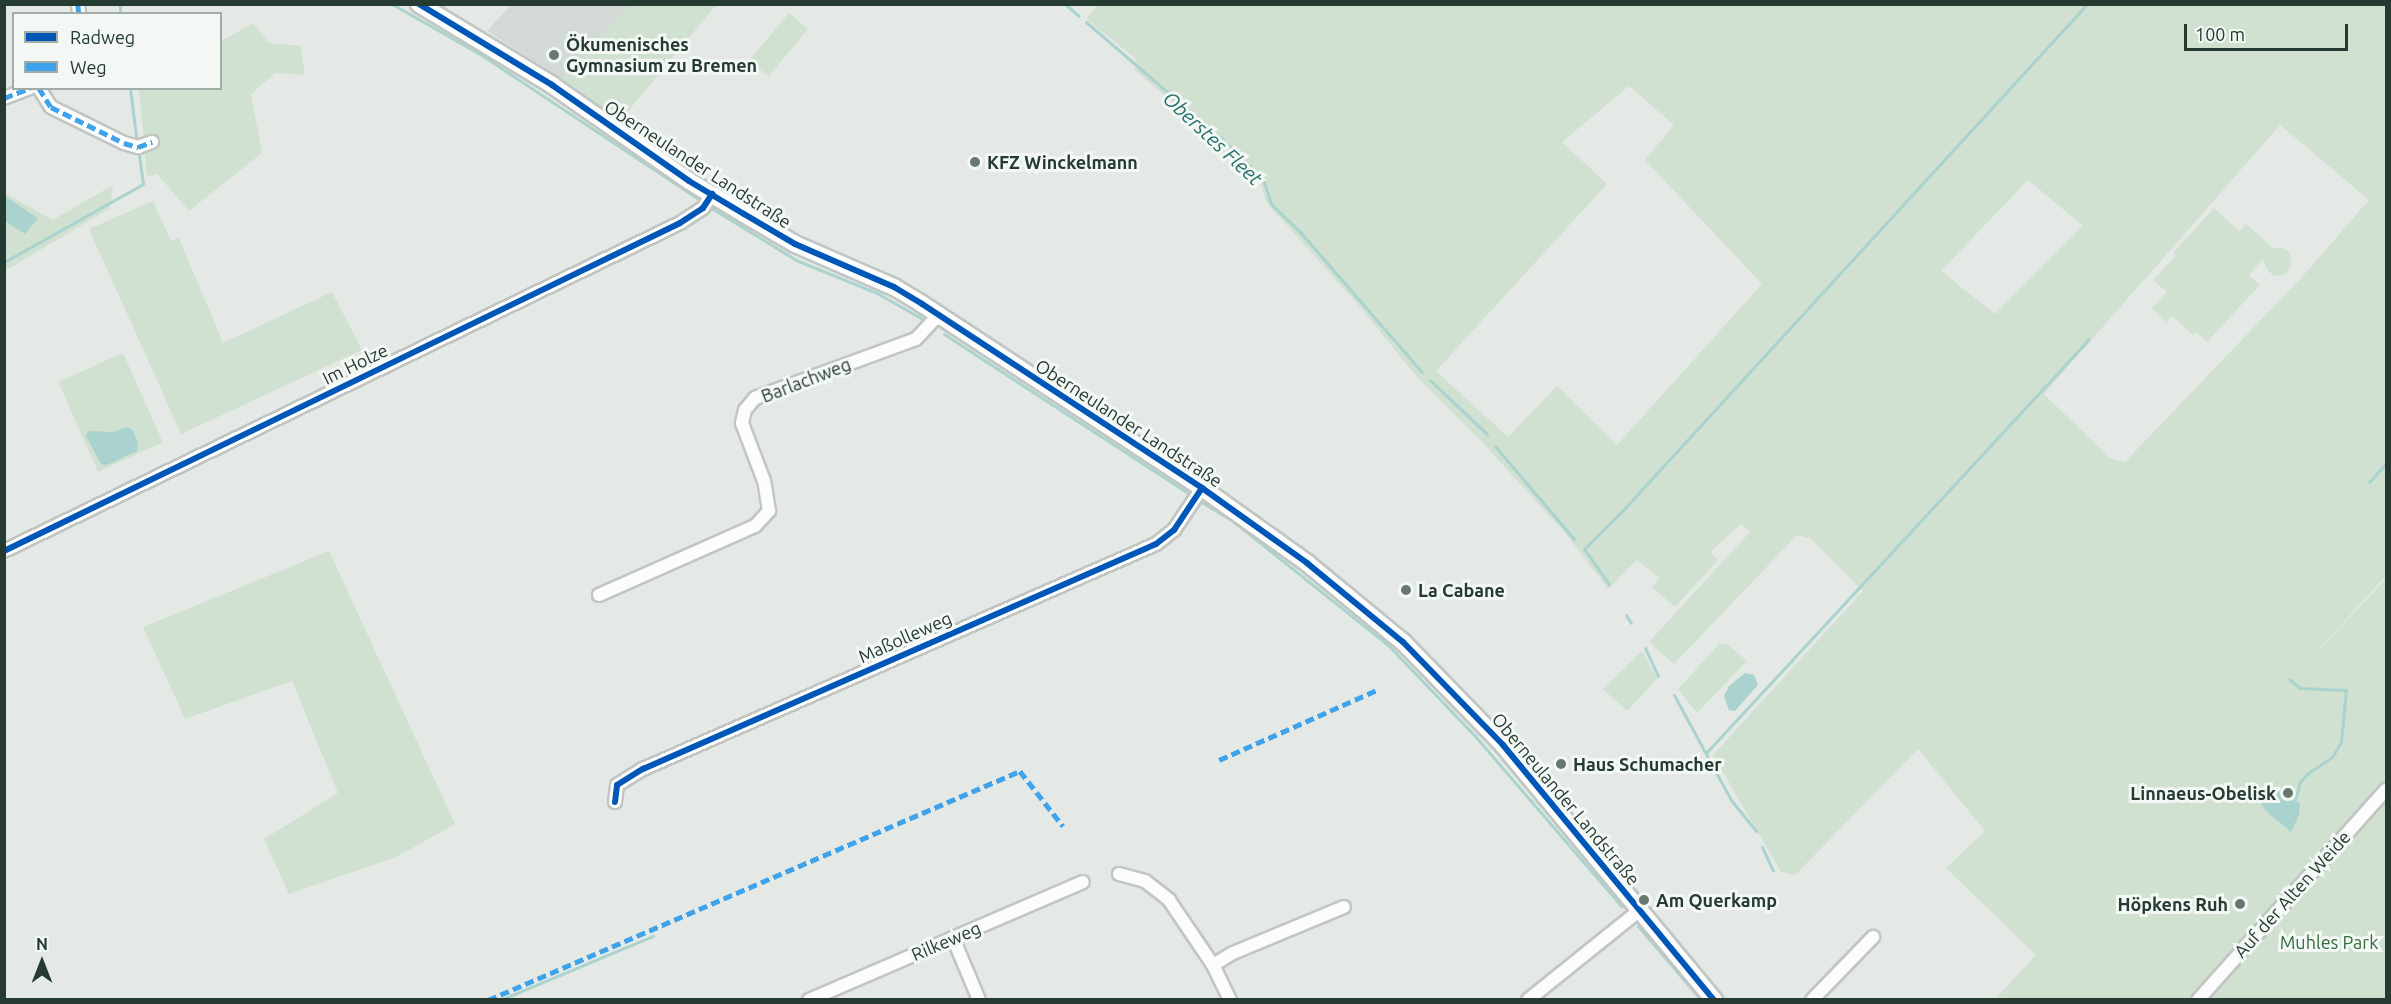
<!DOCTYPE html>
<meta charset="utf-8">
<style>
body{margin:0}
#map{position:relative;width:2391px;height:1004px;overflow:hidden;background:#e5e9e6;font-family:Ubuntu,sans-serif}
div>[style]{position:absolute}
.built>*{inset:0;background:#d3dad5}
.green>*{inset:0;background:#d0e0d1;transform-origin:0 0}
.water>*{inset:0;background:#aad3d0}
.stream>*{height:3px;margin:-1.5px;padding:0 1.5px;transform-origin:1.5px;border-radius:1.5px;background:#aad3d0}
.roads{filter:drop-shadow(2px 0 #c2c6c3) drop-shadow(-2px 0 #c2c6c3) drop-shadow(0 2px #c2c6c3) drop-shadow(0 -2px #c2c6c3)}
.street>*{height:12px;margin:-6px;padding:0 6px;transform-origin:6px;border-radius:6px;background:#fbfcfb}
.secondary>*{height:16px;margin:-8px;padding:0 8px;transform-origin:8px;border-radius:8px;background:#fbfcfb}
.quiet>*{height:4.5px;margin-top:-2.25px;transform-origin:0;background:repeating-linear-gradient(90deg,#3ea3eb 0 9px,transparent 0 13.5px)}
.cycleway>*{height:6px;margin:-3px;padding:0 3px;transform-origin:3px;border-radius:3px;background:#0057b8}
.dots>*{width:16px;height:16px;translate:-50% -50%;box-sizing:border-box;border:3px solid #f3f8f4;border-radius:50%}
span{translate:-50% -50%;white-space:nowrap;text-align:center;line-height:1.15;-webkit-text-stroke:6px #f3f8f4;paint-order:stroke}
.poi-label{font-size:18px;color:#253a30;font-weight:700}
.left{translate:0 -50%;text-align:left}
.right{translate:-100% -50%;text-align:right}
.street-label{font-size:18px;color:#253a30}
.park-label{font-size:18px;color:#346b3f}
.water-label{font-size:20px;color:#266e6c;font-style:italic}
.frame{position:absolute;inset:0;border:6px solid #253a30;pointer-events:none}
.legend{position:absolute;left:12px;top:12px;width:210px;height:78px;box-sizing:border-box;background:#f3f8f4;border:2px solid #a1aca6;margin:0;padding:8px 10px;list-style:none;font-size:18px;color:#253a30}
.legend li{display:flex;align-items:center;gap:12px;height:30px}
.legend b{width:30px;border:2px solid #a1aca6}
.north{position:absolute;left:12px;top:932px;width:60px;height:60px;-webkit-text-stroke:4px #f3f8f4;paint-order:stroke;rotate:0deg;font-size:16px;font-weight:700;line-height:24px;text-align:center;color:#253a30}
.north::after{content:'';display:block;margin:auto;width:21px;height:27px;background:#253a30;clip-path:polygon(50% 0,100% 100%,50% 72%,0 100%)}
.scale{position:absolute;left:2184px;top:24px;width:164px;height:27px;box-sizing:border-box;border:3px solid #253a30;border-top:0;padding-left:8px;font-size:18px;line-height:21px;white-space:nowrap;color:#253a30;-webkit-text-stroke:4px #f3f8f4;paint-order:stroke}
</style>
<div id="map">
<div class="built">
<i style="clip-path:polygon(511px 5px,631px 5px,562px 79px,487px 31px)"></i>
</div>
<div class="green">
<i style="clip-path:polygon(631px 4px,716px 5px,620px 121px,562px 79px)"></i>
<i style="clip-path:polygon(evenodd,1098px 4px,2386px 5px,2386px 576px,2297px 673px,2386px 579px,2386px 999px,1995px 999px,2036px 955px,1946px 868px,1985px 831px,1918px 749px,1795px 875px,1781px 872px,1713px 755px,1863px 591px,1810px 538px,1797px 535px,1674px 664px,1649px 642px,1750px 532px,1741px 524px,1710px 552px,1718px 560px,1675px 607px,1652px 587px,1659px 578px,1637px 560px,1608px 589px,1566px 534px,1483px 443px,1417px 377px,1359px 306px,1266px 202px,1259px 179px,1225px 145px,1198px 125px,1134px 69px,1136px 59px,1086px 19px,1098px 4px,1629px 86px,1674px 125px,1645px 160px,1762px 284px,1617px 445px,1557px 386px,1508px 437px,1436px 371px,1607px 184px,1562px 142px,1629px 86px,1098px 4px,2280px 125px,2369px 200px,2301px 278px,2125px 462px,2110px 458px,2044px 394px,2280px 125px,1098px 4px,2028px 180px,2083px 226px,1995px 314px,1941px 271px,2028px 180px)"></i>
<i style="left:789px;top:13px;width:25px;height:62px;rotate:40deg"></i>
<i style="clip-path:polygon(253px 23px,269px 43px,301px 46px,305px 75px,275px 73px,251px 94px,262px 153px,189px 211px,157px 174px,147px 176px,139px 89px,220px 88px,221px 41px)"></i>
<i style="clip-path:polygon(113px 185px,110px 208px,5px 271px,4px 221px,25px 233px,38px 218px,5px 196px,5px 193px,53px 220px)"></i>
<i style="clip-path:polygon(153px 201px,171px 241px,179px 238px,223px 343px,332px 292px,362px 350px,181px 434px,89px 229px)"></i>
<i style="clip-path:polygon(2214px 208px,2239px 231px,2246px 224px,2273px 248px,2282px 248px,2289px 251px,2292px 265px,2284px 275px,2275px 276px,2268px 271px,2263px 259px,2249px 275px,2260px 285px,2207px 342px,2196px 332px,2193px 335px,2172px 316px,2166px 322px,2152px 308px,2167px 292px,2153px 280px,2176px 256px,2173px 253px)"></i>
<i style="left:123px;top:353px;width:98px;height:71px;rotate:66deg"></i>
<i style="clip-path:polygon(329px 551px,455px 824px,396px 857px,289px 894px,264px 839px,338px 793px,292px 681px,185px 719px,143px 627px)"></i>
<i style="clip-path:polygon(1720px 643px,1727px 644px,1747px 661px,1697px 713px,1678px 689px)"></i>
<i style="clip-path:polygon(1642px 651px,1657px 679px,1627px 711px,1603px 689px)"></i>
</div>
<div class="water">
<i style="clip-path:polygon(5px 196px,38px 218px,25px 234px,5px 221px)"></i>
<i style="clip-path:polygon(126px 427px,132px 429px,138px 443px,137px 451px,107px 465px,101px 464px,86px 436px,88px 431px,113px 432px)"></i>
<i style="clip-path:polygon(1745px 673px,1754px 675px,1758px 685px,1735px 711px,1729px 710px,1724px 696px,1729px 686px)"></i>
<i style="clip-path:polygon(2272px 786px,2290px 799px,2300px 803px,2299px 815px,2291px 832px,2266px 811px,2256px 796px,2262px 790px)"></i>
</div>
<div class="stream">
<i style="left:392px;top:4px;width:101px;rotate:29.6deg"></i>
<i style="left:480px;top:54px;width:268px;rotate:33.6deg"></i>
<i style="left:1065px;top:4px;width:18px;rotate:41deg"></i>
<i style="left:120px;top:14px;width:10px;rotate:-90deg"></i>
<i style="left:1086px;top:22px;width:181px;rotate:40.7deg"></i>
<i style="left:1223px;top:140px;width:56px;rotate:44.3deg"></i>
<i style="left:1263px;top:179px;width:26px;rotate:72deg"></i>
<i style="left:1271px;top:204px;width:42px;rotate:44deg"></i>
<i style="left:1301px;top:233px;width:184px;rotate:49deg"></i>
<i style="left:130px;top:88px;width:56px;rotate:82.9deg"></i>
<i style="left:708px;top:206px;width:103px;rotate:31.5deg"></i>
<i style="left:796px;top:260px;width:87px;rotate:22.2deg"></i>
<i style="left:877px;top:293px;width:51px;rotate:29.6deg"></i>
<i style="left:4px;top:262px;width:159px;rotate:-29.3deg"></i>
<i style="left:143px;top:184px;width:34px;rotate:-98deg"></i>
<i style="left:944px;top:334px;width:289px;rotate:33.1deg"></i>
<i style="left:1430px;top:380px;width:79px;rotate:43.5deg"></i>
<i style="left:1495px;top:446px;width:122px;rotate:49.7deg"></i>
<i style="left:2369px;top:482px;width:25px;rotate:-47deg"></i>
<i style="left:1203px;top:503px;width:35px;rotate:31deg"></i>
<i style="left:1233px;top:521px;width:201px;rotate:38.7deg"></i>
<i style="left:1390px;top:647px;width:123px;rotate:46.3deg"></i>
<i style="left:1475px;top:736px;width:225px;rotate:49.3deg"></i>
<i style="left:1584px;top:549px;width:57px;rotate:-45deg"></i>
<i style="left:1624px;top:509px;width:685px;rotate:-47.48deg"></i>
<i style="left:1584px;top:549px;width:43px;rotate:54.5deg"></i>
<i style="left:1626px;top:615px;width:9px;rotate:58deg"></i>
<i style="left:1645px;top:648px;width:31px;rotate:65deg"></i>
<i style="left:2289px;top:679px;width:14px;rotate:39deg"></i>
<i style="left:2300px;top:688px;width:46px;rotate:2.5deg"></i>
<i style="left:2346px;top:690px;width:52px;rotate:95.5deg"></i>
<i style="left:2341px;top:742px;width:17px;rotate:121deg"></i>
<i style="left:2332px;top:757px;width:29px;rotate:146deg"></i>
<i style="left:2308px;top:773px;width:12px;rotate:132deg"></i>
<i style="left:2300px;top:782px;width:18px;rotate:106deg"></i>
<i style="left:1674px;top:695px;width:119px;rotate:61.5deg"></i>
<i style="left:1731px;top:800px;width:40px;rotate:51deg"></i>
<i style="left:1706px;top:753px;width:564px;rotate:-47.23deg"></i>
<i style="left:1762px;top:847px;width:26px;rotate:65deg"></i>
<i style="left:1638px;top:926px;width:97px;rotate:49.6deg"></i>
<i style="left:500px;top:1000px;width:166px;rotate:-22.7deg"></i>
</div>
<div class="roads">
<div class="street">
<i style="left:78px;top:4px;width:10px;rotate:84deg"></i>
<i style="left:39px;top:88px;width:22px;rotate:58deg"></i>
<i style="left:51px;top:107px;width:81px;rotate:26.3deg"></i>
<i style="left:124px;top:143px;width:15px;rotate:16deg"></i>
<i style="left:138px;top:147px;width:15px;rotate:-20deg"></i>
<i style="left:4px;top:98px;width:28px;rotate:-21deg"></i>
<i style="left:4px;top:551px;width:751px;rotate:-25.88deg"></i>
<i style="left:680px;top:223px;width:27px;rotate:-33deg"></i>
<i style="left:703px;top:208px;width:17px;rotate:-57deg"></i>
<i style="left:599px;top:595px;width:171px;rotate:-23.9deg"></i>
<i style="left:755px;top:526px;width:21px;rotate:-47deg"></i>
<i style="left:769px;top:511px;width:30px;rotate:-99deg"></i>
<i style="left:764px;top:481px;width:62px;rotate:-110.8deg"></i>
<i style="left:742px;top:423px;width:13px;rotate:-77deg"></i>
<i style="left:745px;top:410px;width:16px;rotate:-50deg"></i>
<i style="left:755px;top:398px;width:171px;rotate:-20.1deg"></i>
<i style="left:916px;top:339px;width:33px;rotate:-47deg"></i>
<i style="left:615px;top:802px;width:17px;rotate:-83deg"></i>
<i style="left:617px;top:785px;width:31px;rotate:-32deg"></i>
<i style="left:643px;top:769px;width:560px;rotate:-23.68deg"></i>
<i style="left:1156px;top:544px;width:23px;rotate:-38deg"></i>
<i style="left:1174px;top:530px;width:50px;rotate:-56.3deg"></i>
<i style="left:1119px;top:874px;width:27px;rotate:15deg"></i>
<i style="left:1145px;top:881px;width:31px;rotate:38deg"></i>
<i style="left:1169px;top:900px;width:78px;rotate:55.9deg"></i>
<i style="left:1213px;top:965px;width:39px;rotate:64deg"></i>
<i style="left:953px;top:938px;width:67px;rotate:67.2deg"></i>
<i style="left:1213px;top:965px;width:23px;rotate:-31deg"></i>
<i style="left:1233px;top:953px;width:120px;rotate:-22.5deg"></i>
<i style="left:809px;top:1000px;width:298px;rotate:-23.3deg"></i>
<i style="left:1528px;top:1000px;width:144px;rotate:-38.8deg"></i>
<i style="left:1812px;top:1000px;width:88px;rotate:-45.9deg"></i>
<i style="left:2198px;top:1000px;width:282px;rotate:-48.2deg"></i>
</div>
<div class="secondary">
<i style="left:419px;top:4px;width:156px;rotate:31.3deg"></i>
<i style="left:552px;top:85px;width:167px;rotate:35deg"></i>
<i style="left:689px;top:181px;width:64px;rotate:31deg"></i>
<i style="left:744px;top:214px;width:59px;rotate:30.5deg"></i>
<i style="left:795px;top:244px;width:108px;rotate:23.5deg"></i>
<i style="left:894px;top:287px;width:33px;rotate:31deg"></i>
<i style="left:922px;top:304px;width:335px;rotate:33.3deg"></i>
<i style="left:1202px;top:488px;width:129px;rotate:35.5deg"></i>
<i style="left:1307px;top:563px;width:124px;rotate:39.5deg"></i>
<i style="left:1403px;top:642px;width:144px;rotate:45.8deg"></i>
<i style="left:1503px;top:745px;width:331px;rotate:50.4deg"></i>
</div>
</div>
<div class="quiet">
<i style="left:78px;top:4px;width:10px;rotate:84deg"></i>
<i style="left:39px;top:88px;width:22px;rotate:58deg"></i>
<i style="left:51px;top:107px;width:81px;rotate:26.3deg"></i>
<i style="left:124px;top:143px;width:15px;rotate:16deg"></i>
<i style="left:138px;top:147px;width:15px;rotate:-20deg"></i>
<i style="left:4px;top:98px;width:28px;rotate:-21deg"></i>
<i style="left:1219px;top:760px;width:175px;rotate:-23.9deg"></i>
<i style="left:488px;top:1000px;width:579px;rotate:-23.29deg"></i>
<i style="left:1020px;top:771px;width:70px;rotate:52deg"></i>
</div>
<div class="cycleway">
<i style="left:419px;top:4px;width:156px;rotate:31.3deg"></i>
<i style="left:552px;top:85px;width:167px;rotate:35deg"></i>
<i style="left:689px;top:181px;width:64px;rotate:31deg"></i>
<i style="left:744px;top:214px;width:59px;rotate:30.5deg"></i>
<i style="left:795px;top:244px;width:108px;rotate:23.5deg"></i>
<i style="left:894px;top:287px;width:33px;rotate:31deg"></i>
<i style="left:922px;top:304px;width:335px;rotate:33.3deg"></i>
<i style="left:1202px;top:488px;width:129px;rotate:35.5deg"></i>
<i style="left:1307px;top:563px;width:124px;rotate:39.5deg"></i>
<i style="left:1403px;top:642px;width:144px;rotate:45.8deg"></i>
<i style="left:1503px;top:745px;width:331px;rotate:50.4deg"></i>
<i style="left:4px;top:551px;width:751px;rotate:-25.88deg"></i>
<i style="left:680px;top:223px;width:27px;rotate:-33deg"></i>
<i style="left:703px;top:208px;width:17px;rotate:-57deg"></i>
<i style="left:615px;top:802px;width:17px;rotate:-83deg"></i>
<i style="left:617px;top:785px;width:31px;rotate:-32deg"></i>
<i style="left:643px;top:769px;width:560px;rotate:-23.68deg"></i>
<i style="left:1156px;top:544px;width:23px;rotate:-38deg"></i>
<i style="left:1174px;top:530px;width:50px;rotate:-56.3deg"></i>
</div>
<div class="dots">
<i style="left:554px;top:55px;background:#687770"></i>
<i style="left:975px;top:162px;background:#687770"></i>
<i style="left:1406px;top:590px;background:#687770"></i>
<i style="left:1561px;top:764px;background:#687770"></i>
<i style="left:2288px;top:793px;background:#687770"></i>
<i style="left:1644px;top:900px;background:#687770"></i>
<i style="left:2240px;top:904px;background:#687770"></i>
</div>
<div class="poi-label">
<span class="left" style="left:566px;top:55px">Ökumenisches<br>Gymnasium zu Bremen</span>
<span class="left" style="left:987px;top:162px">KFZ Winckelmann</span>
<span class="left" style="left:1418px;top:590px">La Cabane</span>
<span class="left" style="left:1573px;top:764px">Haus Schumacher</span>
<span class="right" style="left:2276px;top:793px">Linnaeus-Obelisk</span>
<span class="left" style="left:1656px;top:900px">Am Querkamp</span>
<span class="right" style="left:2228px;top:904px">Höpkens Ruh</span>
</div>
<div class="street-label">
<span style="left:698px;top:164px;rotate:33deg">Oberneulander Landstraße</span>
<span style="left:355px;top:364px;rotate:-26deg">Im Holze</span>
<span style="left:806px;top:380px;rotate:-21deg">Barlachweg</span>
<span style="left:1129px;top:423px;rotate:33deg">Oberneulander Landstraße</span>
<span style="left:905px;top:637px;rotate:-24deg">Maßolleweg</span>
<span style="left:1566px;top:799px;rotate:50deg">Oberneulander Landstraße</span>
<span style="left:2292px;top:894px;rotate:-48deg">Auf der Alten Weide</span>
<span style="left:946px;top:941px;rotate:-23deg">Rilkeweg</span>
</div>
<div class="park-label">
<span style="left:2329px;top:942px">Muhles Park</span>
</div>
<div class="water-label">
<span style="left:1213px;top:138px;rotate:43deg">Oberstes Fleet</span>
</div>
<div class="frame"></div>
<ul class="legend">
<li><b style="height:8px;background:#0057b8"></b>Radweg</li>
<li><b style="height:8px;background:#3ea3eb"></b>Weg</li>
</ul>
<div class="north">N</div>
<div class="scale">100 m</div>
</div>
